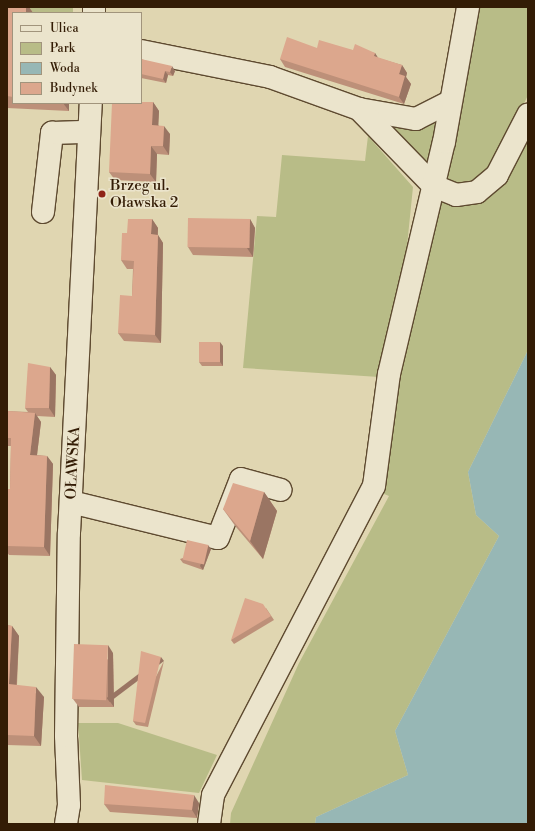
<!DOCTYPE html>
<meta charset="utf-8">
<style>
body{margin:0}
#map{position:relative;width:535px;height:831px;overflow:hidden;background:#e0d6b1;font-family:"Libre Bodoni",serif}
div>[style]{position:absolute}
.green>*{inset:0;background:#b8bc87}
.water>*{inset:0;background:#97b7b5}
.roads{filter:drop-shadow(1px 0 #5e4a30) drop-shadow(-1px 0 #5e4a30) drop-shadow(0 1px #5e4a30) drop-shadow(0 -1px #5e4a30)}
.minor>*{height:22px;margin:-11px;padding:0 11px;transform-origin:11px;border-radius:11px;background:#ebe4cc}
.wall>*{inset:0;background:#bd9079}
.shaded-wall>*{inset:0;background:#9a7563;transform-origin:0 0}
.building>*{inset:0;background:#dca78d;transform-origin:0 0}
.dots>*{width:11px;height:11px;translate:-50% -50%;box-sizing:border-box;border:2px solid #ebe4cc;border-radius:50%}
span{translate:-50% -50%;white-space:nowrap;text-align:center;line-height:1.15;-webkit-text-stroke:3px #ebe4cc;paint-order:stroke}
.poi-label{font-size:15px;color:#331c05}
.left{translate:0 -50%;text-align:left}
.street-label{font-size:15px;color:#331c05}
.frame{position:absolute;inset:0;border:8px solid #331c05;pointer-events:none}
.legend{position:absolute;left:12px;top:12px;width:130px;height:92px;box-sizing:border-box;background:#ebe4cc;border:1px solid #a1947c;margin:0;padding:5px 7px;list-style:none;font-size:12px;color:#331c05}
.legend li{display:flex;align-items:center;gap:8px;height:20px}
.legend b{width:20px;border:1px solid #a1947c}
</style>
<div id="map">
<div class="green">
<i style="clip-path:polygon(7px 7px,73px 7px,73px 13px,27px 13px)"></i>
<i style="clip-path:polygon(474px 7px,528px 7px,528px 95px,492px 172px,462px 189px,441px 179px)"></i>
<i style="clip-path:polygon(444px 110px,431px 178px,370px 117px)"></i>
<i style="clip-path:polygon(528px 123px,528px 350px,468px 472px,476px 515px,499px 536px,395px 731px,408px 775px,316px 817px,315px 824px,230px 824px,231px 813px,299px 663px,389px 496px,382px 493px,398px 371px,439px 200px,469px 198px)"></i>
<i style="clip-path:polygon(368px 136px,413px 187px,407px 246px,379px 377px,243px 368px,257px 216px,276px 217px,282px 155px,365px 161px)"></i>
<i style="clip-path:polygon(78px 723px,118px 723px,217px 755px,199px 793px,82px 780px)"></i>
</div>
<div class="water">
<i style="clip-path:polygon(528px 350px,528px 824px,315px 824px,316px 817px,408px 775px,395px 731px,499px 536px,476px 515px,468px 472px)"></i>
</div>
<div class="roads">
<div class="minor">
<i style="left:94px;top:13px;width:6px;rotate:-90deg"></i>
<i style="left:141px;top:51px;width:132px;rotate:11.4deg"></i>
<i style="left:270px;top:77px;width:95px;rotate:19.8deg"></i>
<i style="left:359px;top:109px;width:58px;rotate:10deg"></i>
<i style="left:416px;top:119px;width:37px;rotate:-27deg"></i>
<i style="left:359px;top:109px;width:107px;rotate:45.8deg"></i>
<i style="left:434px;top:186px;width:24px;rotate:22deg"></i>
<i style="left:456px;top:195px;width:21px;rotate:-8deg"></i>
<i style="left:477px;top:192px;width:26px;rotate:-40deg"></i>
<i style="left:497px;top:175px;width:68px;rotate:-62.7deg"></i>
<i style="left:43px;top:212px;width:80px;rotate:-83.5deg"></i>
<i style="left:52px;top:133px;width:37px;rotate:-2deg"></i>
<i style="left:71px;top:502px;width:151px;rotate:13.8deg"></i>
<i style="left:218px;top:538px;width:63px;rotate:-68.7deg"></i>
<i style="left:241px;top:479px;width:41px;rotate:15.4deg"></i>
<i style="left:66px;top:824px;width:19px;rotate:-81deg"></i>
<i style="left:69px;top:805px;width:69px;rotate:-92.5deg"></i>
<i style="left:66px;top:736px;width:203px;rotate:-89.2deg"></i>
<i style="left:69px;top:533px;width:431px;rotate:-87.1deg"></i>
<i style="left:209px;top:824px;width:29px;rotate:-82deg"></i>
<i style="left:213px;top:795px;width:348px;rotate:-62.5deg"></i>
<i style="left:374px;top:486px;width:113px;rotate:-82.4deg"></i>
<i style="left:389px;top:374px;width:238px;rotate:-76.7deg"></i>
<i style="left:444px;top:142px;width:137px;rotate:-79.9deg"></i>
</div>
</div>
<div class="wall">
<i style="clip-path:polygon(7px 7px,29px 7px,33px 13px,13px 13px,13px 103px,69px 103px,69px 111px,7px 108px)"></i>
<i style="clip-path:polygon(317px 48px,353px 50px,375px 53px,378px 58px,402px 65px,407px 73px,406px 77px,411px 84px,404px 104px,285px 67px,280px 59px)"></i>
<i style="clip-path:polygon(141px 59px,175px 71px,173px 76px,168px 75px,166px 83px,141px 78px)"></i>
<i style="clip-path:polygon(153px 102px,159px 111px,158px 125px,170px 134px,169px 155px,157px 154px,156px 182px,115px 180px,109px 172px)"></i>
<i style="clip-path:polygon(152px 219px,158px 228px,158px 235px,163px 243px,161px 343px,124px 341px,118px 333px,132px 296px,133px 269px,127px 269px,121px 260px,127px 233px)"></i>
<i style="clip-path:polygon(250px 219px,255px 228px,253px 257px,193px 255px,188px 247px)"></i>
<i style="clip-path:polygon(223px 346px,223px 366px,202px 366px,199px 362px)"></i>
<i style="clip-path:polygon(50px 367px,56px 375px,55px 417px,37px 416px,41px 422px,37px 455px,47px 456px,53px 464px,50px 556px,9px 555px,7px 552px,7px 489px,10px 489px,11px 446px,7px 446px,7px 411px,28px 412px,25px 408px)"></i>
<i style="clip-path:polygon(264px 492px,277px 511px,263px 559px,236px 527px,223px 509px)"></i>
<i style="clip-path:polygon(211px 549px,203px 570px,183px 563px,180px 559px)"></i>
<i style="clip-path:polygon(266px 608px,274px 620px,234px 644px,231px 640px)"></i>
<i style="clip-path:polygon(7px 625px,12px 626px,19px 636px,17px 685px,44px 697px,41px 746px,7px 745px)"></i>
<i style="clip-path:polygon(113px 653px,114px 707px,79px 707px,73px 699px)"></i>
<i style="clip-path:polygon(164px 661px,148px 727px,136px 725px,133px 721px)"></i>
<i style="clip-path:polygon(199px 803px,197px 818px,110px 812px,104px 804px)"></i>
</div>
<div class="shaded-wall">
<i style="clip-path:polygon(26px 7px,29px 7px,33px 13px,26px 13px)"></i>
<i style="clip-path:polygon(375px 53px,380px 61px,374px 56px)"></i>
<i style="clip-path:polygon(402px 65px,407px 73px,406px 77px,411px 84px,404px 104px,399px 97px,399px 74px)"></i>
<i style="clip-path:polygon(172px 66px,175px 71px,173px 76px,170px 72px)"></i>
<i style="clip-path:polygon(165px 71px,168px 75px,166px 83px,163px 79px)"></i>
<i style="clip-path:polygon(153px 102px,159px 111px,158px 133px,152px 125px)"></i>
<i style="clip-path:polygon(63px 103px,69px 103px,69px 111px)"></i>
<i style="clip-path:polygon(164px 126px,170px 134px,169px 155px,163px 146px)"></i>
<i style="clip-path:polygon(151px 146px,157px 154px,156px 182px,150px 174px)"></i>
<i style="clip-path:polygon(152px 219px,158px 228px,157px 243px,151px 234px)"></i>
<i style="clip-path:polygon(250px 219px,255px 228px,253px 257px,247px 248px)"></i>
<i style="clip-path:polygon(158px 235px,163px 243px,161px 343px,155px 335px)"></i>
<i style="clip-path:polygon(220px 342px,223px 346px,223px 366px,220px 362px)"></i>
<i style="clip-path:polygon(50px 367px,56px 375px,55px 417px,49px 408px)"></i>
<i style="clip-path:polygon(35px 413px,41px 422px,36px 463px,30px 455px)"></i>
<i style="clip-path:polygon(47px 456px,53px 464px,50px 556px,44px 547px)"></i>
<i style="clip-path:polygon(264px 492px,277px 511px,263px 559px,250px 541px)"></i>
<i style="clip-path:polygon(208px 545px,211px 549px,203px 570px,200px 566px)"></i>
<i style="clip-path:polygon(12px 626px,19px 636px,16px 694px,9px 684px)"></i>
<i style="clip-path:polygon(108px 645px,113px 653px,114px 707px,108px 699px)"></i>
<i style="left:161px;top:657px;width:5px;height:68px;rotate:53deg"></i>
<i style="clip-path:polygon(36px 687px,44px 697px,41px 746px,34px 736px)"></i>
<i style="clip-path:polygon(194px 795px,199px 803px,197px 818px,192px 810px)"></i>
</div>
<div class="building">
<i style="clip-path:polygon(7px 7px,26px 7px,26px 13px,13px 13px,13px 97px,7px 96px)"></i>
<i style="clip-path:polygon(287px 37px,317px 48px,319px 40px,353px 50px,355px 44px,375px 53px,374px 56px,402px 65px,399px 74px,405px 76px,399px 97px,280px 59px)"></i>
<i style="clip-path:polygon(141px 59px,172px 66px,170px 72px,165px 71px,163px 79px,141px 74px)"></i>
<i style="clip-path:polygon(141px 102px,153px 102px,152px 125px,164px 126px,163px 146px,151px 146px,150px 174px,109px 172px,112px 103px,141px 103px)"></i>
<i style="left:188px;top:218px;width:62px;height:29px;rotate:1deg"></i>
<i style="clip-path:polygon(128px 219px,152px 219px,151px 234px,158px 235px,155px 335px,118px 333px,120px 295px,132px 296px,134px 261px,121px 260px,122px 233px,127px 233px)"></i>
<i style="left:199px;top:342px;width:21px;height:20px"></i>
<i style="clip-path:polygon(28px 363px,50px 367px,49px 408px,25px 408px)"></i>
<i style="clip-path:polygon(7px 411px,35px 413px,30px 455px,47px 456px,44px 547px,7px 546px,7px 489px,10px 489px,11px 438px,7px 438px)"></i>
<i style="clip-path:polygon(233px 483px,264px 492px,250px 541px,223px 509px)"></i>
<i style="left:187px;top:540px;width:22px;height:20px;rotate:13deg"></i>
<i style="clip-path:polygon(245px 598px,263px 604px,271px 616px,231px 640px)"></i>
<i style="clip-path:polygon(7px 625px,12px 626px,9px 684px,36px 687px,34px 736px,7px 735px)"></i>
<i style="left:74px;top:644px;width:34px;height:55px;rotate:2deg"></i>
<i style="clip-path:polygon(141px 651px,161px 657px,145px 723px,133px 721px)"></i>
<i style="clip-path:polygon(105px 785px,194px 795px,192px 810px,104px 804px)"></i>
</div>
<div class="dots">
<i style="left:102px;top:194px;background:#8f2418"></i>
</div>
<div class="poi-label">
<span class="left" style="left:110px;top:194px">Brzeg ul.<br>Oławska 2</span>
</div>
<div class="street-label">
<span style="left:73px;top:463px;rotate:-87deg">OŁAWSKA</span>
</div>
<div class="frame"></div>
<ul class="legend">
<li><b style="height:5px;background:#ebe4cc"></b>Ulica</li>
<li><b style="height:11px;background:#b8bc87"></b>Park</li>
<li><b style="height:11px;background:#97b7b5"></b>Woda</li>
<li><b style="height:11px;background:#dca78d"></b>Budynek</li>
</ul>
</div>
